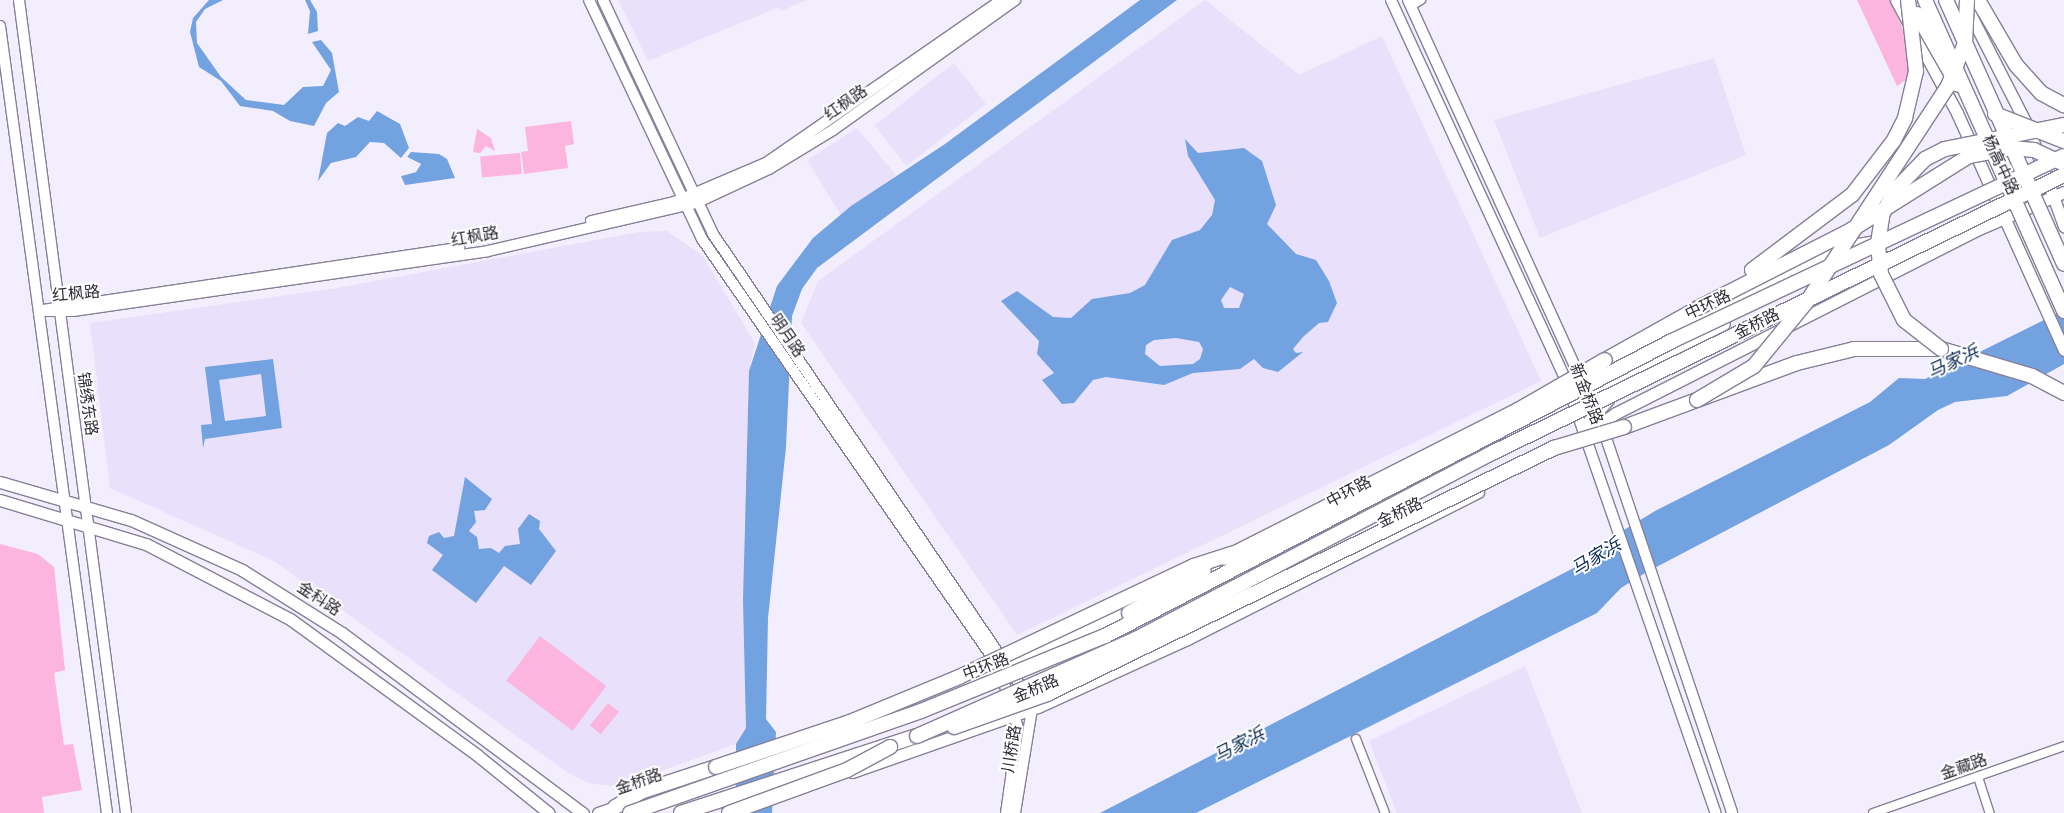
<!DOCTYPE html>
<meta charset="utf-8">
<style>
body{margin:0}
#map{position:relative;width:2064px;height:813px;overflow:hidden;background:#f3eefe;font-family:"DejaVu Sans","Noto Sans SC",sans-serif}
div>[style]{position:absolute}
.built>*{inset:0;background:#e9e0fc;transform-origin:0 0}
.green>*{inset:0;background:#fbb5de;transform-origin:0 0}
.water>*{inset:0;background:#73a2e1}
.pier>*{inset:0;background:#f3eefe}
.roads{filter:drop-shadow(1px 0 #867f97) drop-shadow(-1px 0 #867f97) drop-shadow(0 1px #867f97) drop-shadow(0 -1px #867f97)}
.street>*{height:8px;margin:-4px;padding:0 4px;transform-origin:4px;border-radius:4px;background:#fff}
.secondary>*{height:10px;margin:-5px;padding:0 5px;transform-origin:5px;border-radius:5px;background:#fff}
.primary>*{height:11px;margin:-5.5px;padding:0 5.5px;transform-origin:5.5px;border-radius:5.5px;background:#fff}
.highway>*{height:14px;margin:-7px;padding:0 7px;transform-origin:7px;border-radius:7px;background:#fff}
.bridges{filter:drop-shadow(1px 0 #867f97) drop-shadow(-1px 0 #867f97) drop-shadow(0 1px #867f97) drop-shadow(0 -1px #867f97)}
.highway-bridge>*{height:14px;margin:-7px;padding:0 7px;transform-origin:7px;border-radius:7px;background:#fff}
span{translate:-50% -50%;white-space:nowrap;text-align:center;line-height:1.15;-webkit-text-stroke:4px #fff;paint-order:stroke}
.street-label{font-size:16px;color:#2f2c36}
.water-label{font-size:18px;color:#0b2b52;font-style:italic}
</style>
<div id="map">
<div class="built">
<i style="clip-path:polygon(618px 0,807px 0,781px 11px,779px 7px,648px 61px)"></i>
<i style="clip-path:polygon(1205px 0,1299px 75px,1382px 36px,1541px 381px,1017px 635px,801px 323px,818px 281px)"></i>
<i style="clip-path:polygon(1714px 58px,1746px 155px,1540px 238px,1494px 120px)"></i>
<i style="left:954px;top:63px;width:52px;height:101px;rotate:52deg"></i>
<i style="clip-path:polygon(857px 128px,896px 175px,842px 217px,807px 160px)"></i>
<i style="clip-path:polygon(667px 231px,702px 255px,755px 343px,749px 371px,744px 539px,746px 728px,744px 738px,736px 744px,631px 782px,611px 786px,588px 783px,568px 773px,274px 561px,110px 488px,90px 323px,337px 288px,639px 232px)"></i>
<i style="clip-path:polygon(1525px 666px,1582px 813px,1397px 813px,1369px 741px)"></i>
</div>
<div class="green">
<i style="clip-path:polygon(1857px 0,1890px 0,1921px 69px,1897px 86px)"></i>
<i style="clip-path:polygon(571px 121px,574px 144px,565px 146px,568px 168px,524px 174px,521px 152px,528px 151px,525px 127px)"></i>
<i style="clip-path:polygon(477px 129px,491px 138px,495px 151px,486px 146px,480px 153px,473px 152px)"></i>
<i style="left:520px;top:153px;width:21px;height:40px;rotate:85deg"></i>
<i style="clip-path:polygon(0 544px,38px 554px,54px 567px,65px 670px,54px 673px,64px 745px,73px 744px,82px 790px,42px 797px,44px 813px,0 813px)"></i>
<i style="left:540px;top:636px;width:83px;height:56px;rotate:37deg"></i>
<i style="left:608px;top:703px;width:14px;height:29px;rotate:39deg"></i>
</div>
<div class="water">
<i style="clip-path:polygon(209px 0,223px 0,205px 9px,196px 22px,197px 43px,221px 77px,246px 100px,284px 105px,303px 87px,323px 86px,331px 70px,312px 42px,321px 40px,332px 53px,339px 92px,326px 103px,314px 126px,290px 121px,273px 111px,240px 106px,221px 81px,199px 67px,190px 32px,193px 18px)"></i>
<i style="clip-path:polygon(305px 0,310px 0,317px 12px,318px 31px,308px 34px,310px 11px)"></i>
<i style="clip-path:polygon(1140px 0,1177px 0,817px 268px,802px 289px,792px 316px,786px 447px,768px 618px,766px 719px,776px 732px,772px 813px,736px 813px,736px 744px,746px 728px,743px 600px,749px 371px,777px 286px,813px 238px,851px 206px,945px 144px)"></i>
<i style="clip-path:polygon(377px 111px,400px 124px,409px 148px,401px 158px,384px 143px,370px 142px,356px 157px,331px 163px,318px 181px,327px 133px,338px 123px,345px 126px,358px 117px,369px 121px)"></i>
<i style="clip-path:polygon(evenodd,1185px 139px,1198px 153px,1244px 148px,1262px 161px,1276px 205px,1267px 224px,1296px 254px,1316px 260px,1329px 281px,1337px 303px,1328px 322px,1319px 323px,1303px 337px,1293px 349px,1296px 353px,1303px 352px,1278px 372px,1263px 368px,1254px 359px,1240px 369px,1193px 373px,1164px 385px,1106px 377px,1093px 380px,1074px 403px,1062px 404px,1042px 380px,1054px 373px,1037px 354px,1039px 341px,1001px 301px,1017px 291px,1053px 317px,1071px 318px,1092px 299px,1130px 293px,1145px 285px,1172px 240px,1200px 230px,1212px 215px,1215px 200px,1188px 156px,1185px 139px,1230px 287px,1244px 294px,1239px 308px,1224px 308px,1221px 300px,1230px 287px,1185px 139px,1176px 338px,1199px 342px,1203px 349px,1200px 359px,1193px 364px,1160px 366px,1145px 354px,1146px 345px,1154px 340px,1176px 338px)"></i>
<i style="clip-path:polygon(411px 152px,439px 154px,447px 159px,455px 178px,405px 185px,401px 176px,416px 172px,421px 164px,407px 157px)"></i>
<i style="clip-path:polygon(2064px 310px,2064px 364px,2057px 368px,2007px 396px,1955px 402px,1938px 410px,1889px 445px,1645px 573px,1621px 588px,1597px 613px,1196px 813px,1100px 813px,1593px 558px,1606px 541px,1655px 511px,1870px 402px,1899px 378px,1925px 379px)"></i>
<i style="clip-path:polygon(evenodd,273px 359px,282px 428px,205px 439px,203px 448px,201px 425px,212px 424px,205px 367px,273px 359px,261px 374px,266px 416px,225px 421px,219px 380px,261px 374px)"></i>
<i style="clip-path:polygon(465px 477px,492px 499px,485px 510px,474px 511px,476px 522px,469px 531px,477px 537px,479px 549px,491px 548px,499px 553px,505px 546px,520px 544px,518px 529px,529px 514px,540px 521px,539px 529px,556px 551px,531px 585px,504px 566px,476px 603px,432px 570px,443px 555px,427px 543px,429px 536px,439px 532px,444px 538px,454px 536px)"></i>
</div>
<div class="pier">
<i style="clip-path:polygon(409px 148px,407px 157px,421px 164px,415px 172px,401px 176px,399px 183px,397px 166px)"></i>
</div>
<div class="roads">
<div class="street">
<i style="left:1411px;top:6px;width:12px;rotate:-31deg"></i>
<i style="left:1356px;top:739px;width:79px;rotate:68.6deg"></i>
<i style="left:1978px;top:777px;width:38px;rotate:72deg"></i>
<i style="left:1873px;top:813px;width:202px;rotate:-19.3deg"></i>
</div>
<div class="secondary">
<i style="left:19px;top:0;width:820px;rotate:82.5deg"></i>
<i style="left:589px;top:0;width:264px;rotate:64.7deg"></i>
<i style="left:702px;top:239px;width:521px;rotate:55.24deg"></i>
<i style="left:999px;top:667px;width:64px;rotate:72.7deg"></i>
<i style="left:1018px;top:728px;width:86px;rotate:98deg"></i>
<i style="left:603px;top:0;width:259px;rotate:64.8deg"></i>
<i style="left:713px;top:234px;width:546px;rotate:55.76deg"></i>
<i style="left:1020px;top:685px;width:27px;rotate:63deg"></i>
<i style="left:1032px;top:709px;width:105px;rotate:99.3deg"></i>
<i style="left:1391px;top:0;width:416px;rotate:65.3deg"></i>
<i style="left:1565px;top:378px;width:460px;rotate:70.9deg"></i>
<i style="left:1408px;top:0;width:452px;rotate:65.5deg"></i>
<i style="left:0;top:26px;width:794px;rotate:82.26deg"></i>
<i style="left:591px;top:221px;width:85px;rotate:-12.9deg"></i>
<i style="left:674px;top:202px;width:100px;rotate:-23deg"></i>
<i style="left:766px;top:163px;width:286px;rotate:-34.7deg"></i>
<i style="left:43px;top:310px;width:421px;rotate:-8.5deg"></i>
<i style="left:40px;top:311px;width:33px"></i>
<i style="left:73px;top:311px;width:419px;rotate:-8.2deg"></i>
<i style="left:488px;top:251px;width:213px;rotate:-13deg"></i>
<i style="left:696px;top:203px;width:81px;rotate:-25deg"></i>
<i style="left:769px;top:169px;width:75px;rotate:-31.4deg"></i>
<i style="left:833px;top:130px;width:224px;rotate:-35.5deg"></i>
<i style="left:1602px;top:426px;width:408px;rotate:71.4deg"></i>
</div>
<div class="primary">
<i style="left:1896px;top:0;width:128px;rotate:61.6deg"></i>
<i style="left:1957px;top:113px;width:260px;rotate:65.7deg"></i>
<i style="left:1966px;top:6px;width:134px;rotate:62.9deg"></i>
<i style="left:2027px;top:125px;width:108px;rotate:69.9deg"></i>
<i style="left:2004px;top:197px;width:37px;rotate:-35deg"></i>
<i style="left:1599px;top:371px;width:272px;rotate:-27.1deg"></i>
<i style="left:1841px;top:247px;width:39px;rotate:-10deg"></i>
<i style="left:1573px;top:398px;width:168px;rotate:-26.1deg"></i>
<i style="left:1585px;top:434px;width:14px;rotate:-73deg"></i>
<i style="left:1589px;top:421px;width:28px;rotate:-48deg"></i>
<i style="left:1580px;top:438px;width:44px;rotate:-34.8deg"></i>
<i style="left:1616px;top:413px;width:407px;rotate:-26.9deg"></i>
<i style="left:1979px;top:229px;width:93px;rotate:-23.5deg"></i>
<i style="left:0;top:482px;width:136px;rotate:16.2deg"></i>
<i style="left:131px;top:520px;width:122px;rotate:24.2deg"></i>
<i style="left:242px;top:570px;width:118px;rotate:32.2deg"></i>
<i style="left:342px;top:633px;width:301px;rotate:36.8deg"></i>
<i style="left:0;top:500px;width:152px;rotate:16.8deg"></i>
<i style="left:146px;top:544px;width:162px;rotate:27.5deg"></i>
<i style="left:290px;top:619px;width:231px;rotate:36deg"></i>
<i style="left:477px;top:755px;width:92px;rotate:38.9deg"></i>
<i style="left:1196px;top:579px;width:54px;rotate:-25.1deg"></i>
<i style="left:952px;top:687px;width:189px;rotate:-23.7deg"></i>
<i style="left:852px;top:772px;width:197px;rotate:-19.3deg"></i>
<i style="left:1038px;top:707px;width:164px;rotate:-24.5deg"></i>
<i style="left:1187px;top:639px;width:326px;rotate:-26.8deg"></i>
<i style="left:598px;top:813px;width:24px;rotate:-19deg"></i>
</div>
<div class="highway">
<i style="left:1978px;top:0;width:75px;rotate:59.7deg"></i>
<i style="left:2016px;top:65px;width:38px;rotate:48deg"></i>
<i style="left:2041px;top:93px;width:26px;rotate:28deg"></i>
<i style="left:1605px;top:360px;width:107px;rotate:-29.2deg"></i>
<i style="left:1624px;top:427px;width:184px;rotate:-20.3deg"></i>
<i style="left:1797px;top:363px;width:59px;rotate:-13.8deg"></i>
<i style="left:1854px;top:349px;width:87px"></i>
<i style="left:1941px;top:349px;width:95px;rotate:16.5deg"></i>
<i style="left:2032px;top:376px;width:36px;rotate:28deg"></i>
<i style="left:1097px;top:635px;width:39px;rotate:-35deg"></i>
<i style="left:615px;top:807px;width:32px;rotate:-30deg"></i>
<i style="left:643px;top:791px;width:77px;rotate:-18.2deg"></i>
<i style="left:681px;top:813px;width:248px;rotate:-18.1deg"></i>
</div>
</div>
<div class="bridges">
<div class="highway-bridge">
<i style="left:1925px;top:0;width:341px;rotate:65.9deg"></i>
<i style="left:1946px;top:0;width:289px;rotate:65.9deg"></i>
<i style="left:1917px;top:14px;width:81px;rotate:60.3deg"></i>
<i style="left:1995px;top:114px;width:74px;rotate:21.4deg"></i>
<i style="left:1752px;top:270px;width:125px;rotate:-36.9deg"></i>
<i style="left:1852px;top:195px;width:69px;rotate:-52.6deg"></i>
<i style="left:1894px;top:140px;width:25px;rotate:-63deg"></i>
<i style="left:1905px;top:118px;width:48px;rotate:-76.8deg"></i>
<i style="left:1916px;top:71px;width:71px;rotate:-96.4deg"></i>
<i style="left:1698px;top:308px;width:172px;rotate:-27deg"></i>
<i style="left:1851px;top:230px;width:139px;rotate:-32.1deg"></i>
<i style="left:1969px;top:156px;width:44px;rotate:-10.5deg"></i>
<i style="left:2012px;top:148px;width:22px;rotate:5deg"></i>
<i style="left:2034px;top:150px;width:29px;rotate:25deg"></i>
<i style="left:1941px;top:349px;width:47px;rotate:-141.9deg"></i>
<i style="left:1904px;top:320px;width:51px;rotate:-116.6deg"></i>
<i style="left:1881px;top:274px;width:31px;rotate:-96deg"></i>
<i style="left:1878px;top:243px;width:30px;rotate:-81deg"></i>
<i style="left:1883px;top:213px;width:26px;rotate:-62deg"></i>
<i style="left:1895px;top:190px;width:43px;rotate:-45.9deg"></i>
<i style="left:1925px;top:159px;width:22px;rotate:-27deg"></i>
<i style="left:1945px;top:149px;width:121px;rotate:-11.4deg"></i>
<i style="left:1697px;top:400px;width:66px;rotate:-30.8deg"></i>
<i style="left:1754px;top:366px;width:85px;rotate:-50.7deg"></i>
<i style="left:1808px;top:300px;width:256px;rotate:-56.8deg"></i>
<i style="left:1948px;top:86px;width:46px;rotate:-68.4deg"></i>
<i style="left:1965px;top:43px;width:43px;rotate:-87.3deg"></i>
<i style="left:1225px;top:558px;width:328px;rotate:-26.8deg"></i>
<i style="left:1518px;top:410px;width:100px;rotate:-29.9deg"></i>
<i style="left:1129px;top:613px;width:86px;rotate:-29.8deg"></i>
<i style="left:954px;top:727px;width:99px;rotate:-19.5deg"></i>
<i style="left:1047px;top:694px;width:564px;rotate:-25.88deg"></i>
<i style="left:1554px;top:448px;width:73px;rotate:-16.7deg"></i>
<i style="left:917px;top:736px;width:240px;rotate:-23.9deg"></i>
<i style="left:1136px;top:639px;width:404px;rotate:-27.6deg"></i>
<i style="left:1494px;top:452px;width:634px;rotate:-25.92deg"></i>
<i style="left:716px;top:767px;width:141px;rotate:-18.6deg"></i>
<i style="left:850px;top:722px;width:118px;rotate:-22.4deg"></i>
<i style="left:959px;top:677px;width:260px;rotate:-25.3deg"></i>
<i style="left:1194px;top:566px;width:40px;rotate:-18deg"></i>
<i style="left:630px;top:813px;width:308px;rotate:-19.3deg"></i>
<i style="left:921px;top:711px;width:199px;rotate:-22.2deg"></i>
<i style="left:1105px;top:636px;width:639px;rotate:-27.49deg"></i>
<i style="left:1672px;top:341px;width:433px;rotate:-25.3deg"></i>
<i style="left:729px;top:813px;width:126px;rotate:-20deg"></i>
<i style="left:847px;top:770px;width:49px;rotate:-28.1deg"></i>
</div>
</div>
<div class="street-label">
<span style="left:846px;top:103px;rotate:-35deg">红枫路</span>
<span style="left:2000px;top:165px;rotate:65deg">杨高中路</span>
<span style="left:475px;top:237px;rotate:-10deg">红枫路</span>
<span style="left:76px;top:294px;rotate:-5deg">红枫路</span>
<span style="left:1708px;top:305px;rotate:-25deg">中环路</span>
<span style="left:1757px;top:324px;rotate:-27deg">金桥路</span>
<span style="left:787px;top:336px;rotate:55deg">明月路</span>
<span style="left:1586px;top:394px;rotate:69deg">新金桥路</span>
<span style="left:87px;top:404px;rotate:82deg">锦绣东路</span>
<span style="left:1349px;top:492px;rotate:-28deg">中环路</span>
<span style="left:1400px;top:513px;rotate:-26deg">金桥路</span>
<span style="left:319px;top:599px;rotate:33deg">金科路</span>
<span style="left:986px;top:667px;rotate:-21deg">中环路</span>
<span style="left:1036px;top:689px;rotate:-23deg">金桥路</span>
<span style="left:1012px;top:749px;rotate:-81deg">川桥路</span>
<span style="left:1964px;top:767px;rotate:-19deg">金藏路</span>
<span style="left:639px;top:782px;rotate:-19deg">金桥路</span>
</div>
<div class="water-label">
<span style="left:1953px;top:362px;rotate:-25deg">马家浜</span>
<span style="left:1596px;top:557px;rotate:-31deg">马家浜</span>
<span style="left:1239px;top:745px;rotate:-27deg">马家浜</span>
</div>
</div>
